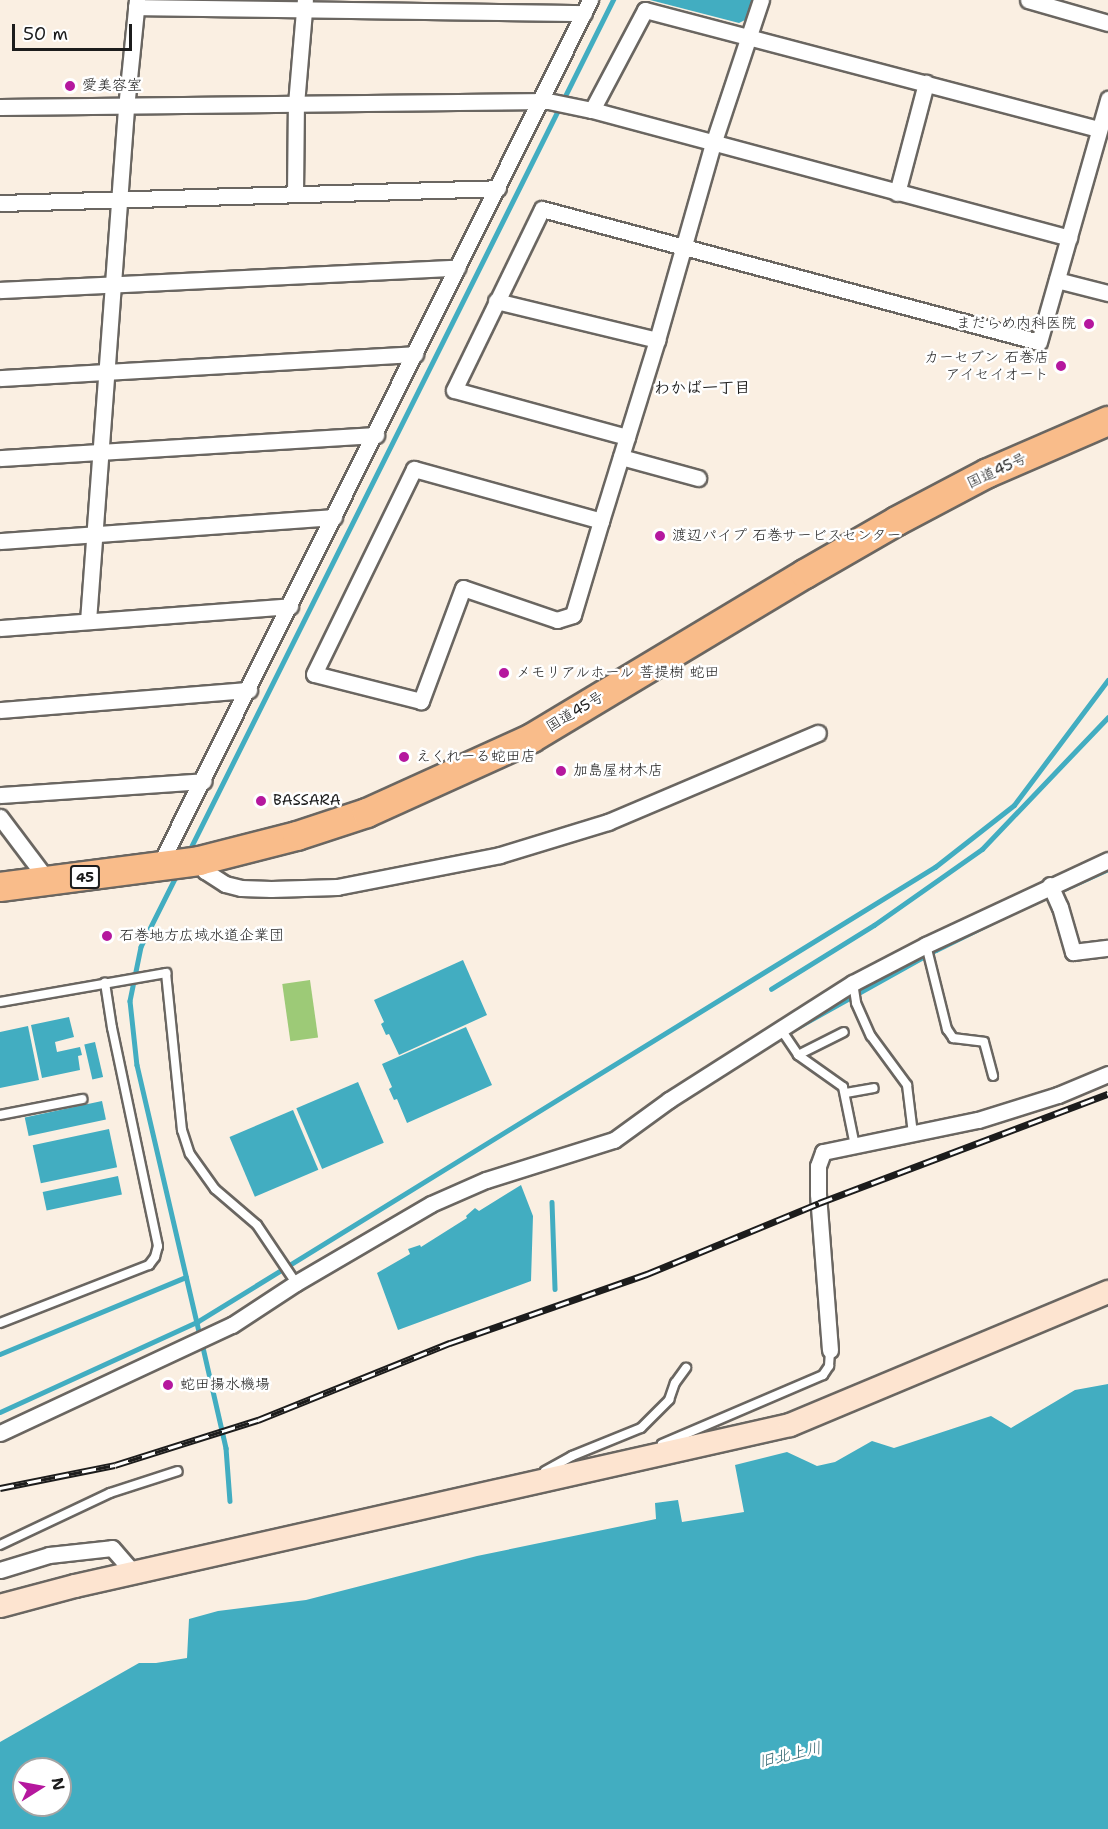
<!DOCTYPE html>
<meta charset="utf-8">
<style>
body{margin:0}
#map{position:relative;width:1108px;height:1829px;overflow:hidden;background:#faefe2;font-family:"Shantell Sans","Klee One",sans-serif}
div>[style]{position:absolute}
.green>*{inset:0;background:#9dca77;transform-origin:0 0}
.water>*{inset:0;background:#42adc1;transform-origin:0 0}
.stream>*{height:4.5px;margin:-2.25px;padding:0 2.25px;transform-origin:2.25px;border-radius:2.25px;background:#42adc1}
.roads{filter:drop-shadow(2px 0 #6a6661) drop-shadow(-2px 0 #6a6661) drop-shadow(0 2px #6a6661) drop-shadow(0 -2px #6a6661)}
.lane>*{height:8px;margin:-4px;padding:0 4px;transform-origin:4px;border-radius:4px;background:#fff}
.street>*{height:15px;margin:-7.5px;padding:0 7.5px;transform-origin:7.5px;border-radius:7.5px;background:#fff}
.secondary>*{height:22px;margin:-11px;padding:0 11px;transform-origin:11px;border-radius:11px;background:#fde4d0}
.highway>*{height:28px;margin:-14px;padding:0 14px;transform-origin:14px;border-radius:14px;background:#f9bc8a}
.rail>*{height:7px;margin-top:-3.5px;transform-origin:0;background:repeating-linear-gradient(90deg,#fff 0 14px,#1c1c1c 0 28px);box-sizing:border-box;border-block:2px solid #1c1c1c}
.dots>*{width:16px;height:16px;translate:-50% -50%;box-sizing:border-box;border:3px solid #fff;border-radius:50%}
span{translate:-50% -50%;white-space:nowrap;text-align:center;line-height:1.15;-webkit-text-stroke:5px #fff;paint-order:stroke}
.shield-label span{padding:2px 4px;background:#fff;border:2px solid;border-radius:4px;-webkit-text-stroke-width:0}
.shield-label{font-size:14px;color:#1c1c1c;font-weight:700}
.poi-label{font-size:15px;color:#1c1c1c}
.left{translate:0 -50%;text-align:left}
.right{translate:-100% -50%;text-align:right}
.street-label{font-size:15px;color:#1c1c1c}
.neighbourhood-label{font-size:16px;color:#1c1c1c;font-weight:700}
.water-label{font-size:16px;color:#2f646e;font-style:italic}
.north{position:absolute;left:12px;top:1757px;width:60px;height:60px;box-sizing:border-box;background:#fff;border:2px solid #a4a4a4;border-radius:50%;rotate:79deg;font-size:16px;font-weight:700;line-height:24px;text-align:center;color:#1c1c1c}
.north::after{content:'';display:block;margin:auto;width:21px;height:27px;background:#b5179e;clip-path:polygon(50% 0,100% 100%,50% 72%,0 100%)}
.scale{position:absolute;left:12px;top:24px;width:120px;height:27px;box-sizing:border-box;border:3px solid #1c1c1c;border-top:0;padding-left:8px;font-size:18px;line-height:21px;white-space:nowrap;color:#1c1c1c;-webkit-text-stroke:4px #fff;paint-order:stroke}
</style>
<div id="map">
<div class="green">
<i style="left:310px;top:980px;width:58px;height:28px;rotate:82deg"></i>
</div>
<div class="water">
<i style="clip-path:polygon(650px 0,752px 0,745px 20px,739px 23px)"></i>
<i style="clip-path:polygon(463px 960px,487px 1015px,399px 1055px,389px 1034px,386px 1035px,381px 1024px,384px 1022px,374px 1000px)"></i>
<i style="clip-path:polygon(69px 1017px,74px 1037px,55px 1042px,57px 1052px,80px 1047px,82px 1055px,78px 1056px,80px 1070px,42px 1078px,31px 1025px)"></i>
<i style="clip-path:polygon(28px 1026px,39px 1080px,0 1088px,0 1032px)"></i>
<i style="clip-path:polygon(466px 1027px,492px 1085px,407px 1123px,397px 1099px,394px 1100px,389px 1089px,392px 1087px,382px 1064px)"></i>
<i style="left:95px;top:1042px;width:36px;height:11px;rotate:77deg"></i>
<i style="left:358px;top:1082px;width:66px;height:67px;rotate:67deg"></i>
<i style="left:102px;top:1101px;width:19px;height:79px;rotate:78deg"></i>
<i style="left:293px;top:1110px;width:65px;height:69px;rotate:67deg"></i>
<i style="left:109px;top:1129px;width:39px;height:78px;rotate:78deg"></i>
<i style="left:118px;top:1176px;width:19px;height:77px;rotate:78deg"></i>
<i style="clip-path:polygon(521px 1185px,533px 1216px,531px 1281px,398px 1330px,377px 1273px,410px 1254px,408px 1249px,420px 1245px,421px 1247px,467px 1218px,466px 1216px,475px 1208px,479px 1211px)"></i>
<i style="clip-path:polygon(evenodd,1108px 1384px,1108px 1829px,0 1829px,0 1742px,139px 1663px,156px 1663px,187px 1658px,189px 1619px,218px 1611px,306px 1600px,477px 1556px,656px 1519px,655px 1503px,678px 1500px,682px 1522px,744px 1512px,735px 1465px,787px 1452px,817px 1466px,835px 1462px,872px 1441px,894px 1448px,991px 1416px,1011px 1428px,1075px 1390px,1108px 1384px,24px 1769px,60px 1769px,60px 1805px,24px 1805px,24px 1769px)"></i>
</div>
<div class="stream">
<i style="left:189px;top:851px;width:951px;rotate:-63.52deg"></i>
<i style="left:177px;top:875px;width:80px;rotate:116.6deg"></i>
<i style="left:141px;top:947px;width:55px;rotate:101.5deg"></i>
<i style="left:130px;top:1001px;width:64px;rotate:83.8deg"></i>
<i style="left:137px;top:1065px;width:277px;rotate:76.9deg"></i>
<i style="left:1020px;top:909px;width:97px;rotate:-24.4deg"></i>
<i style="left:771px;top:989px;width:121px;rotate:-31.9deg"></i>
<i style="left:874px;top:925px;width:132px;rotate:-35.1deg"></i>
<i style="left:982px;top:849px;width:182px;rotate:-46.3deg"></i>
<i style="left:794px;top:1029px;width:162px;rotate:-29.1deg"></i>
<i style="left:936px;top:950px;width:79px;rotate:-26.2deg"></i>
<i style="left:552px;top:1202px;width:87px;rotate:88deg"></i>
<i style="left:202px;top:1343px;width:108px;rotate:77.1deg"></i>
<i style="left:226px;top:1448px;width:53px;rotate:85.7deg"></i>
<i style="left:0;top:1354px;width:201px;rotate:-22.5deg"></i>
<i style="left:0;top:1412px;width:217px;rotate:-24.6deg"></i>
<i style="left:197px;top:1322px;width:867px;rotate:-31.66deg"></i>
<i style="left:935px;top:867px;width:100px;rotate:-38.1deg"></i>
<i style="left:1014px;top:805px;width:156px;rotate:-53.1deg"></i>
</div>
<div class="roads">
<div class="lane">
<i style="left:926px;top:945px;width:87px;rotate:76deg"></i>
<i style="left:947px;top:1029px;width:11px;rotate:56deg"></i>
<i style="left:953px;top:1038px;width:31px;rotate:7deg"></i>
<i style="left:984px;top:1042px;width:35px;rotate:75deg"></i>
<i style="left:853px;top:983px;width:20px;rotate:81deg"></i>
<i style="left:856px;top:1003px;width:36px;rotate:66deg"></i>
<i style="left:871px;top:1036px;width:61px;rotate:53.7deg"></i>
<i style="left:907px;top:1085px;width:49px;rotate:83deg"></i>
<i style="left:0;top:1002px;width:169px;rotate:-9.9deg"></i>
<i style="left:166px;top:973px;width:158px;rotate:84.2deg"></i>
<i style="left:182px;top:1130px;width:25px;rotate:72deg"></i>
<i style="left:190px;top:1154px;width:43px;rotate:54.5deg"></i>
<i style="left:215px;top:1189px;width:55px;rotate:40.6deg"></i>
<i style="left:257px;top:1225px;width:70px;rotate:56.1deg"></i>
<i style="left:780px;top:1028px;width:32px;rotate:56deg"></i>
<i style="left:798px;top:1055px;width:55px;rotate:35.4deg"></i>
<i style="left:843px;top:1087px;width:60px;rotate:78.5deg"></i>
<i style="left:798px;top:1055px;width:51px;rotate:-26.6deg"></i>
<i style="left:846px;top:1093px;width:28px;rotate:-10deg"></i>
<i style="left:0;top:1115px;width:84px;rotate:-11deg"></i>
<i style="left:0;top:1323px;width:160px;rotate:-21.3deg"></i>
<i style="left:149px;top:1265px;width:10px;rotate:-53deg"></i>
<i style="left:155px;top:1257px;width:11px;rotate:-75deg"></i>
<i style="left:158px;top:1246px;width:223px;rotate:-101.9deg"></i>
<i style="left:112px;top:1028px;width:46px;rotate:-98.8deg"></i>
<i style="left:662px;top:1444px;width:175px;rotate:-23.2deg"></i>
<i style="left:823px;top:1375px;width:11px;rotate:-56deg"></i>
<i style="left:829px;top:1366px;width:16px;rotate:-86deg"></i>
<i style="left:545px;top:1471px;width:31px;rotate:-29deg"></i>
<i style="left:572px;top:1456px;width:74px;rotate:-22.1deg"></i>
<i style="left:641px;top:1428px;width:40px;rotate:-45deg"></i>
<i style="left:669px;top:1400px;width:18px;rotate:-71deg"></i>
<i style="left:675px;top:1383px;width:19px;rotate:-54deg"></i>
<i style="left:0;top:1545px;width:122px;rotate:-25.3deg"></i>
<i style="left:110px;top:1493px;width:71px;rotate:-17.9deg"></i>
</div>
<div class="street">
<i style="left:1028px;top:0;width:83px;rotate:16deg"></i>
<i style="left:136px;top:7px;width:448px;rotate:0.8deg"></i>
<i style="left:0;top:107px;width:548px;rotate:-0.63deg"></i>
<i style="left:548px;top:101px;width:45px;rotate:11.6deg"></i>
<i style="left:592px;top:110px;width:494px;rotate:15deg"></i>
<i style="left:592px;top:110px;width:113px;rotate:-62.1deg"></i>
<i style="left:645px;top:10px;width:469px;rotate:14.7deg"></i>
<i style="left:897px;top:193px;width:114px;rotate:-75.2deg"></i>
<i style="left:295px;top:194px;width:90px;rotate:-89.4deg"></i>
<i style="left:296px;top:104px;width:104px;rotate:-85.1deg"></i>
<i style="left:0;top:203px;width:498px;rotate:-1.7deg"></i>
<i style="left:1057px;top:280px;width:53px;rotate:14.3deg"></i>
<i style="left:0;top:290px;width:458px;rotate:-2.8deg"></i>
<i style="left:496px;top:301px;width:166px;rotate:13.6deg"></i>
<i style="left:0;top:378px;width:416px;rotate:-3.3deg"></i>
<i style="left:627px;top:437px;width:179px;rotate:-164.8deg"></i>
<i style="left:454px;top:390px;width:201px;rotate:-64.1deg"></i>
<i style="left:542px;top:209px;width:514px;rotate:14.98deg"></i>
<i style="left:1039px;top:342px;width:253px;rotate:-74.1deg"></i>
<i style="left:621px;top:457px;width:80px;rotate:15.3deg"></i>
<i style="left:0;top:458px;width:377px;rotate:-3.5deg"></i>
<i style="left:601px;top:521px;width:98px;rotate:106.6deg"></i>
<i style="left:573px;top:615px;width:17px;rotate:163deg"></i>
<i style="left:557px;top:620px;width:99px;rotate:-161.2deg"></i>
<i style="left:463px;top:588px;width:121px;rotate:110.4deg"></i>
<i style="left:421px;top:701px;width:110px;rotate:-165.8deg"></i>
<i style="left:314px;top:674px;width:228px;rotate:-64deg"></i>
<i style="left:414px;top:469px;width:194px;rotate:15.5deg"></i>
<i style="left:601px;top:521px;width:189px;rotate:-72.8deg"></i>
<i style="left:657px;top:340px;width:204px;rotate:-74.1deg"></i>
<i style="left:713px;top:144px;width:152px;rotate:-71.6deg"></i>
<i style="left:0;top:541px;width:335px;rotate:-4.1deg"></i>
<i style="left:88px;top:621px;width:514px;rotate:-85.76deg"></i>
<i style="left:126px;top:108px;width:109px;rotate:-84.2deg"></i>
<i style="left:0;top:628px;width:291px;rotate:-4.3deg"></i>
<i style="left:0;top:710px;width:250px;rotate:-4.6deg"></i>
<i style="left:0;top:795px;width:204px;rotate:-3.9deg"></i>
<i style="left:0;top:817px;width:81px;rotate:53deg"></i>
<i style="left:199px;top:861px;width:12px;rotate:59deg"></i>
<i style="left:205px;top:871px;width:24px;rotate:33deg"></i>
<i style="left:225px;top:884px;width:16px;rotate:14deg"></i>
<i style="left:241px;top:888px;width:30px;rotate:2deg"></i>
<i style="left:271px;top:889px;width:66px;rotate:-1.7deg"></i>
<i style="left:337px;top:887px;width:166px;rotate:-11.1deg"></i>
<i style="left:500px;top:855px;width:113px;rotate:-17deg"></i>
<i style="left:608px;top:822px;width:228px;rotate:-23deg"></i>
<i style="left:158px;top:868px;width:970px;rotate:-63.54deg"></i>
<i style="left:1050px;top:885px;width:24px;rotate:66deg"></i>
<i style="left:1060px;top:907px;width:47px;rotate:73.9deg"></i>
<i style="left:1073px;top:952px;width:35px;rotate:-7deg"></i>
<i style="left:830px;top:1350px;width:156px;rotate:-94.4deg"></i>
<i style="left:818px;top:1194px;width:28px;rotate:-90deg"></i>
<i style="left:818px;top:1166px;width:15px;rotate:-70deg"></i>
<i style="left:823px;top:1152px;width:158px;rotate:-11.7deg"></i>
<i style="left:978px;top:1120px;width:84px;rotate:-17.4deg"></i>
<i style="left:1058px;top:1095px;width:54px;rotate:-22.8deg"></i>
<i style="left:0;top:1433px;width:256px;rotate:-25deg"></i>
<i style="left:232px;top:1325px;width:77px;rotate:-33.3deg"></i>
<i style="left:296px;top:1283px;width:156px;rotate:-30.3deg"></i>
<i style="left:431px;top:1204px;width:60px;rotate:-23.6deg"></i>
<i style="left:486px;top:1180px;width:134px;rotate:-17.4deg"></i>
<i style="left:614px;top:1140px;width:68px;rotate:-36deg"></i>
<i style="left:669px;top:1100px;width:218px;rotate:-32.5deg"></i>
<i style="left:853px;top:983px;width:82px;rotate:-27.5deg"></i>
<i style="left:926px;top:945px;width:201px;rotate:-25deg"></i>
<i style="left:0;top:1570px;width:51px;rotate:-17deg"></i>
<i style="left:49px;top:1555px;width:63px;rotate:-6.3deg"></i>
<i style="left:112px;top:1548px;width:33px;rotate:49deg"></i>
</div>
<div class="secondary">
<i style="left:0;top:1606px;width:78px;rotate:-14.9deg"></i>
<i style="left:75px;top:1586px;width:733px;rotate:-12.69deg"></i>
<i style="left:790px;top:1425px;width:345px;rotate:-22.7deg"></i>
</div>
<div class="highway">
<i style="left:0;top:887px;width:201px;rotate:-7.4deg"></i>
<i style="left:199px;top:861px;width:101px;rotate:-14.3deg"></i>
<i style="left:297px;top:836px;width:74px;rotate:-18.2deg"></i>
<i style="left:367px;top:813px;width:181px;rotate:-24.4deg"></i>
<i style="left:532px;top:738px;width:318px;rotate:-31deg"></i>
<i style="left:805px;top:574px;width:106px;rotate:-29.9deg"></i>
<i style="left:897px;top:521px;width:103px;rotate:-27.8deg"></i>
<i style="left:988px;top:473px;width:131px;rotate:-23.4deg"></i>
</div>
</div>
<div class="rail">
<i style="left:0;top:1488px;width:117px;rotate:-11.3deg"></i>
<i style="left:115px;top:1465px;width:150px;rotate:-17.5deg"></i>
<i style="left:258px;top:1420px;width:207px;rotate:-21.9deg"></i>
<i style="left:450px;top:1343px;width:209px;rotate:-19.3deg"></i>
<i style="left:647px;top:1274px;width:186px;rotate:-22.4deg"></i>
<i style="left:819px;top:1203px;width:309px;rotate:-20.7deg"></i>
</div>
<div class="dots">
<i style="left:70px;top:86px;background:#b5179e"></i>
<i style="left:1089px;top:324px;background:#b5179e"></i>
<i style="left:1061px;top:366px;background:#b5179e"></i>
<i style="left:660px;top:536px;background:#b5179e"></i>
<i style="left:504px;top:673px;background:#b5179e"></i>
<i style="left:404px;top:757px;background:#b5179e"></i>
<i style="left:561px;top:771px;background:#b5179e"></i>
<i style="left:261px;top:801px;background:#b5179e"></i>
<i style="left:107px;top:936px;background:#b5179e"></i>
<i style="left:168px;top:1385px;background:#b5179e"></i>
</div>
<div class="shield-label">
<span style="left:85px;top:877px">45</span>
</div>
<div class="poi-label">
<span class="left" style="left:82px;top:86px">愛美容室</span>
<span class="right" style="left:1076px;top:324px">まだらめ内科医院</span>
<span class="right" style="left:1049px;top:366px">カーセブン 石巻店<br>アイセイオート</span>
<span class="left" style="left:672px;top:536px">渡辺パイプ 石巻サービスセンター</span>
<span class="left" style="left:516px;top:673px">メモリアルホール 菩提樹 蛇田</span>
<span class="left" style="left:416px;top:757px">えくれーる蛇田店</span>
<span class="left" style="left:573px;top:771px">加島屋材木店</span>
<span class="left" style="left:273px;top:801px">BASSARA</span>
<span class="left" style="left:119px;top:936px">石巻地方広域水道企業団</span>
<span class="left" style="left:180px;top:1385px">蛇田揚水機場</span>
</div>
<div class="street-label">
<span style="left:997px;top:471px;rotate:-25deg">国道45号</span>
<span style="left:575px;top:712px;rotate:-31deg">国道45号</span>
</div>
<div class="neighbourhood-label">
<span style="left:702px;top:388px">わかば一丁目</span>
</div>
<div class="water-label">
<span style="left:790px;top:1755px;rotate:-13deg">旧北上川</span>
</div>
<div class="north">N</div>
<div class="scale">50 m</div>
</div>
